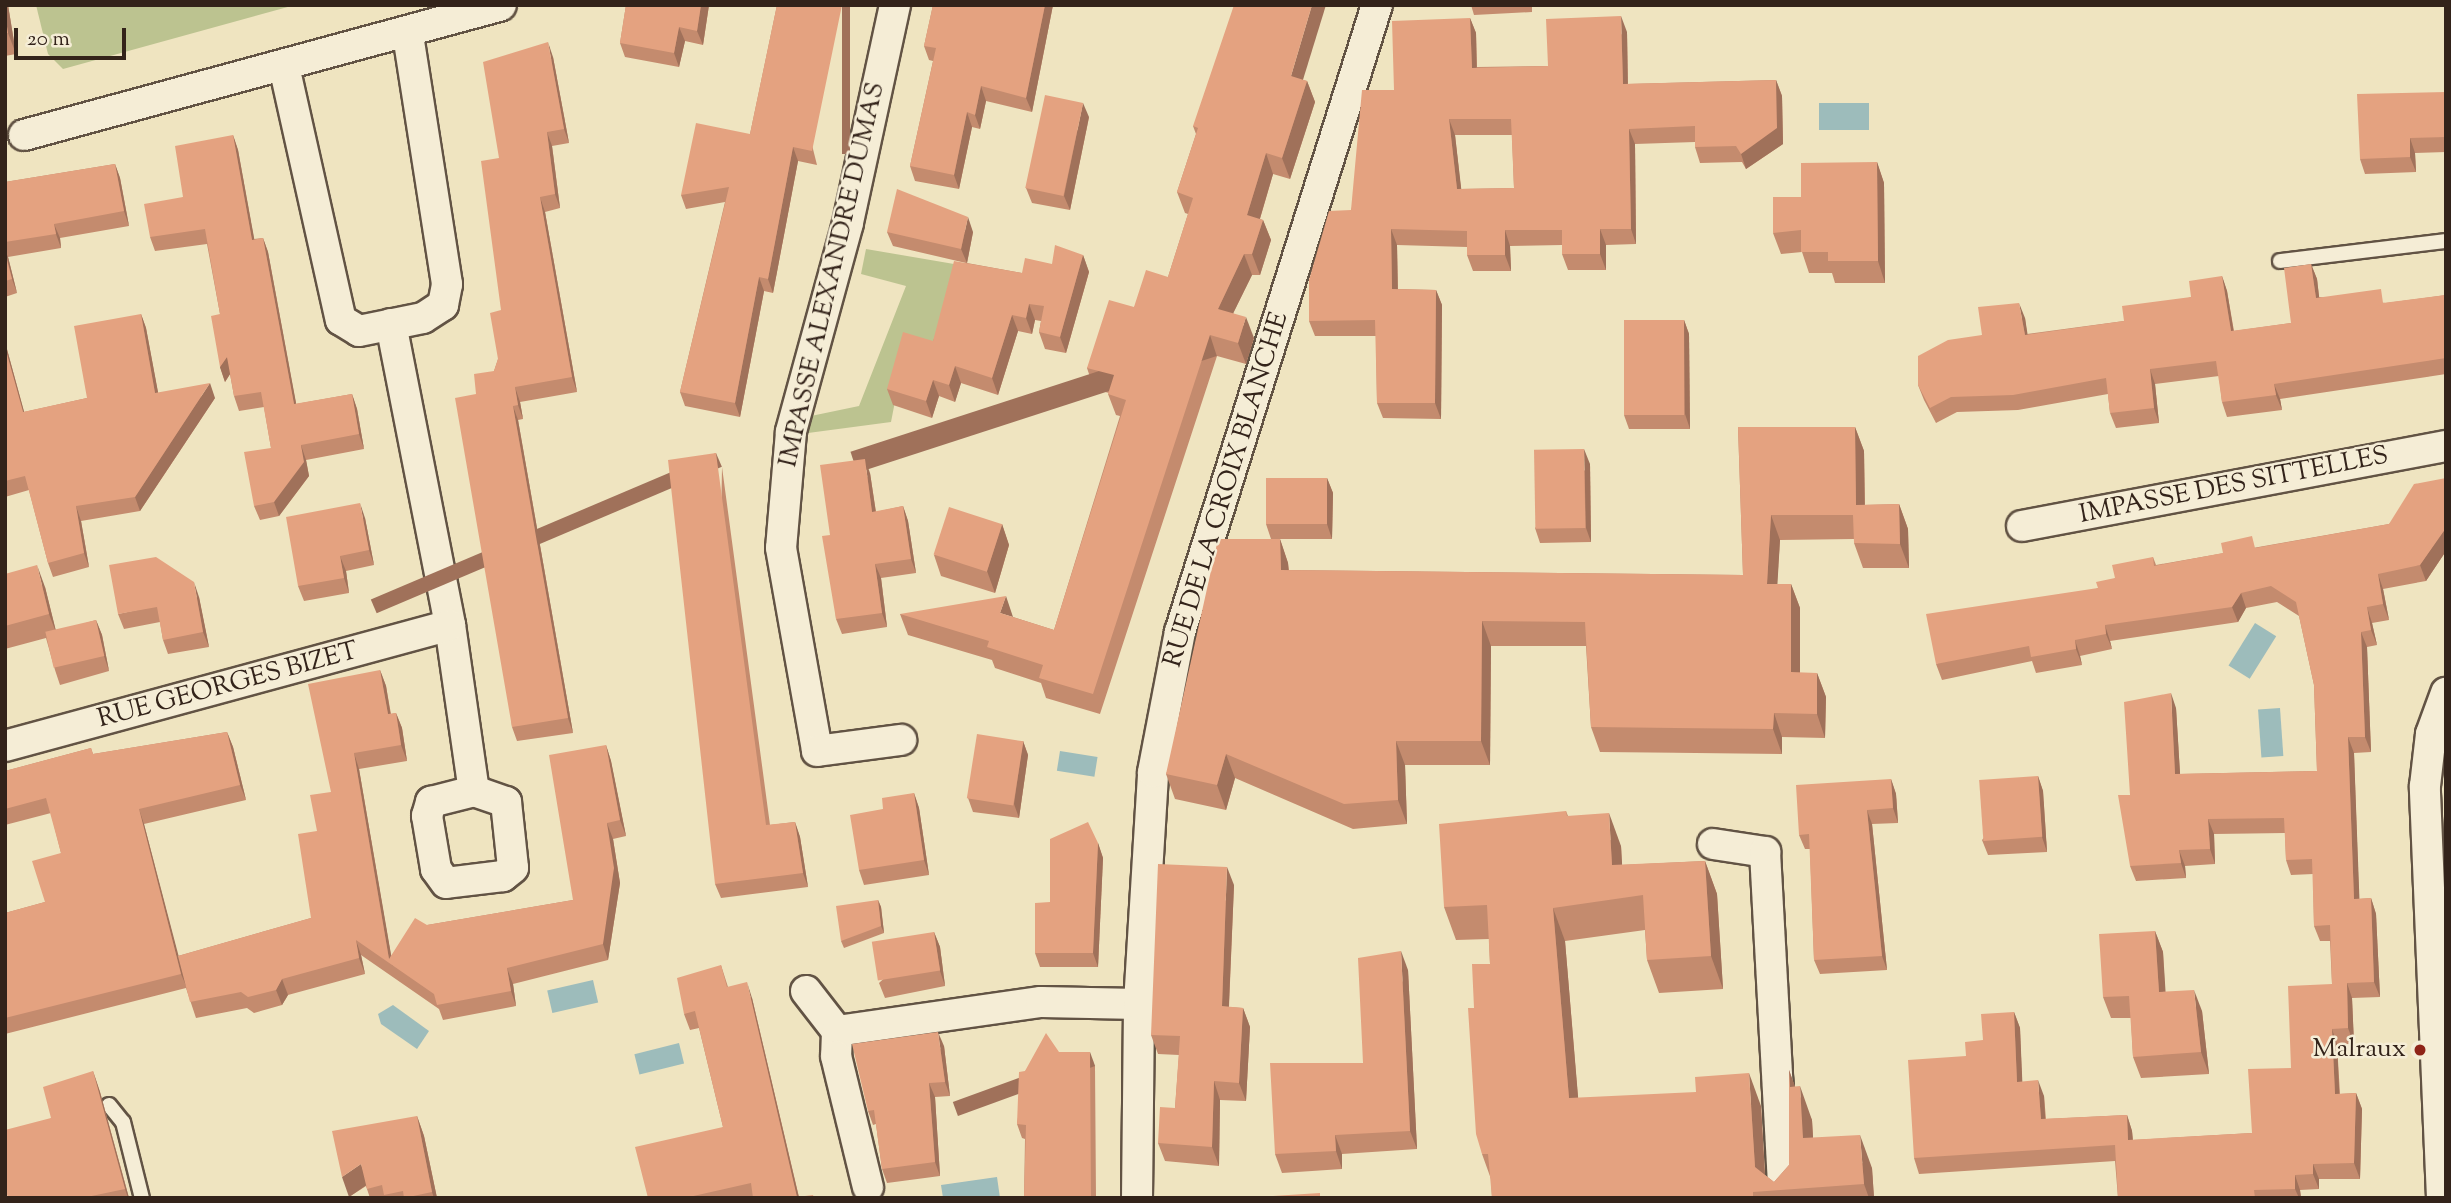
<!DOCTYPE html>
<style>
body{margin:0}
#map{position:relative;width:2451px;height:1203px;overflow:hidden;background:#efe4c0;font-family:"Sorts Mill Goudy",serif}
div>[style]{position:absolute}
.green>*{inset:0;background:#bcc390}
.water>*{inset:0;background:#9dbcbb;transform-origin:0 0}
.roads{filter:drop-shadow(2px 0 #625344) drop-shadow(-2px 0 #625344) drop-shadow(0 2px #625344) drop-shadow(0 -2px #625344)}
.service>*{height:14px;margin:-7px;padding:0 7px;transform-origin:7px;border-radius:7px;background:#f5edd6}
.minor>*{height:30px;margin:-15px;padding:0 15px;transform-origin:15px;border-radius:15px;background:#f5edd6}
.wall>*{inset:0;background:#c48b6e}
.shaded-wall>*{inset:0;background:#a0715a;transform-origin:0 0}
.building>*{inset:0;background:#e4a280;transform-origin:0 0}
.dots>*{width:19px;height:19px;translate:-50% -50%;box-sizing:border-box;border:4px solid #f5edd6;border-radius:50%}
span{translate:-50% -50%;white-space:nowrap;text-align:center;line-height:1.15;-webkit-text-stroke:5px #f5edd6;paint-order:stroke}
.street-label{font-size:26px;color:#33231a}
.poi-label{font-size:26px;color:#33231a}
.right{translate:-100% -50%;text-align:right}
.frame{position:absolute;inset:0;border:7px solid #33231a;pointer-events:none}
.scale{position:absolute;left:14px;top:28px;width:112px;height:32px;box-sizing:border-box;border:4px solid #33231a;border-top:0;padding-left:9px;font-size:21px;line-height:24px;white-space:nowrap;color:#33231a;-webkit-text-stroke:5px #f5edd6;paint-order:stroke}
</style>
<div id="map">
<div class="green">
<i style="clip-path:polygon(36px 5px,295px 5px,63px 69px,48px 54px)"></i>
<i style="clip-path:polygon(866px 249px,954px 264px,933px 352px,906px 345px,891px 422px,808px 433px,811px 416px,859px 406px,906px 286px,861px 274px)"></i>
</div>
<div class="water">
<i style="left:1819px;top:103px;width:50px;height:27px"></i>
<i style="left:2255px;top:623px;width:25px;height:50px;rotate:32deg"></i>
<i style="left:2280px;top:708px;width:48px;height:22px;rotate:86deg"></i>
<i style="left:1060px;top:751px;width:38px;height:20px;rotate:9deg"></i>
<i style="left:593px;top:980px;width:23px;height:47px;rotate:77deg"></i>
<i style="clip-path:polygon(393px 1005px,429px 1031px,417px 1049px,381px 1024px,378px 1014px)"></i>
<i style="left:679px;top:1043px;width:21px;height:46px;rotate:76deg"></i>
<i style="clip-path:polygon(997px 1177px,1000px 1198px,943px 1198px,941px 1185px)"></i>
</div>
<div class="roads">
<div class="service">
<i style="left:2280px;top:261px;width:167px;rotate:-6.9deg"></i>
<i style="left:109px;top:1105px;width:22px;rotate:51deg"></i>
<i style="left:123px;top:1122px;width:78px;rotate:76deg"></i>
</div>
<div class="minor">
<i style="left:895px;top:5px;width:223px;rotate:102.2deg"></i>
<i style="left:848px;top:223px;width:217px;rotate:105.3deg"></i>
<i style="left:791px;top:432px;width:116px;rotate:94.9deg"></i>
<i style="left:781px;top:548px;width:206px;rotate:79.9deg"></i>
<i style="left:817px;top:751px;width:85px;rotate:-7.5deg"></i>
<i style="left:284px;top:66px;width:260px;rotate:77.4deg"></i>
<i style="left:341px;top:320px;width:21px;rotate:31deg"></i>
<i style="left:359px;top:331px;width:65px;rotate:-11.5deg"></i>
<i style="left:423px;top:318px;width:24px;rotate:-33deg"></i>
<i style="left:443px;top:305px;width:21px;rotate:-79deg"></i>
<i style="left:447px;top:284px;width:253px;rotate:-98.9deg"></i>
<i style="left:24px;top:135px;width:494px;rotate:-15.2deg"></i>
<i style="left:391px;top:324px;width:307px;rotate:78.9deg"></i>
<i style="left:450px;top:625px;width:168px;rotate:81.8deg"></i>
<i style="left:2022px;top:526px;width:431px;rotate:-10.7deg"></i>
<i style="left:5px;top:746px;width:461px;rotate:-15.2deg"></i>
<i style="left:474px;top:791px;width:34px;rotate:19deg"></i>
<i style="left:506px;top:802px;width:66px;rotate:83.9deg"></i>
<i style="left:513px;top:868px;width:13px;rotate:141deg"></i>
<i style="left:503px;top:876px;width:57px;rotate:173deg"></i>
<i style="left:446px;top:883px;width:17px;rotate:-126deg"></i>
<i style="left:436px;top:869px;width:54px;rotate:-99.6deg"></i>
<i style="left:427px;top:816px;width:15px;rotate:-74deg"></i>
<i style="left:431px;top:802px;width:44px;rotate:-14.3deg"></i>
<i style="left:1713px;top:844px;width:53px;rotate:8.7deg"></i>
<i style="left:1765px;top:852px;width:347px;rotate:86.9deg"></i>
<i style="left:806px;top:991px;width:51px;rotate:52.2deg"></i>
<i style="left:837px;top:1031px;width:206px;rotate:-8.1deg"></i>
<i style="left:1041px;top:1002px;width:98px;rotate:1.2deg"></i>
<i style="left:837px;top:1031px;width:25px;rotate:92deg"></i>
<i style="left:836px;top:1056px;width:135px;rotate:76.3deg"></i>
<i style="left:1137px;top:1198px;width:194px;rotate:-89.4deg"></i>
<i style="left:1139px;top:1004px;width:232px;rotate:-86.5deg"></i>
<i style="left:1153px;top:772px;width:143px;rotate:-79.1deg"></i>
<i style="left:1180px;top:632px;width:657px;rotate:-72.56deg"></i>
<i style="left:2442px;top:1198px;width:412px;rotate:-92.4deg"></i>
<i style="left:2425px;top:786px;width:52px;rotate:-83.4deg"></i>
<i style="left:2431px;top:734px;width:44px;rotate:-69.9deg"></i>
</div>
</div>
<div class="wall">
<i style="clip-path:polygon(5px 5px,8px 5px,16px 54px,5px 56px)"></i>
<i style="clip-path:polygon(626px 5px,709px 5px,703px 45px,685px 41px,679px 67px,625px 57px,620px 43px)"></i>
<i style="clip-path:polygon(777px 5px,817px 165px,798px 161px,773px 293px,764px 291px,740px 417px,685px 406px,680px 392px,725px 202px,686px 209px,681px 195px,750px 134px)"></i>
<i style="clip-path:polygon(933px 5px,1053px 5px,1032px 112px,986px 101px,980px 129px,972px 127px,959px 189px,915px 181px,910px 166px,933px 61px,929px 60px,924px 46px)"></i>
<i style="clip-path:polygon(1471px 5px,1532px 5px,1532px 12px,1474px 15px)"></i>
<i style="clip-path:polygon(evenodd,1470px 18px,1476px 33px,1477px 67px,1548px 66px,1627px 32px,1628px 84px,1776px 80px,1782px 96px,1783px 144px,1746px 169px,1742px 162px,1700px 163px,1695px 147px,1695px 142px,1635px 144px,1636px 244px,1606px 245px,1606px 270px,1568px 270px,1562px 254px,1562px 245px,1510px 246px,1511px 271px,1473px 271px,1467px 255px,1467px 247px,1397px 245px,1398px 289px,1436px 290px,1442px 305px,1441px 419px,1383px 418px,1377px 403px,1376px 336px,1315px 336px,1309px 321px,1351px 210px,1394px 90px,1470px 18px,1455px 135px,1512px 135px,1514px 188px,1461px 189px,1455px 135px)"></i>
<i style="clip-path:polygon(553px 57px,569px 143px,552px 146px,560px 208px,545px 212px,577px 392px,520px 402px,523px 419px,518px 420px,573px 733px,517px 741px,512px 727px,476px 394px,494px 371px,498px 359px,501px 310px,499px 158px)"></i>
<i style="clip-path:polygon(1303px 80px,1307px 81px,1315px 102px,1290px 179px,1273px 174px,1260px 219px,1263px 220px,1271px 240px,1260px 275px,1252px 275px,1233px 313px,1254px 338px,1246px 364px,1217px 356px,1100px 714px,1046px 698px,1041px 683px,995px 668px,992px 660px,908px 635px,900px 614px,1013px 617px,1054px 630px,1120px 416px,1116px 415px,1108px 394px,1109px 393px,1094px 389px,1087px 368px,1134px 307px,1168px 277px,1188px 214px,1185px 213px,1177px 192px,1196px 134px,1193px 126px)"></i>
<i style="clip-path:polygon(2446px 92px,2446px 152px,2415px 153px,2416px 172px,2365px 174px,2360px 159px)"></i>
<i style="clip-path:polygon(1089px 117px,1070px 210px,1032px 203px,1026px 188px)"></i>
<i style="clip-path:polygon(233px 135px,238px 150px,254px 239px,263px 238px,268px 252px,296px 404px,352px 394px,357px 409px,364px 449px,306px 460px,309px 476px,279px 516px,260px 520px,254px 506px,271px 448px,264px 407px,239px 411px,234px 396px,230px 374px,225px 382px,220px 367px,220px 314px,207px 244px,155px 251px,150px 237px,183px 197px)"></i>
<i style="clip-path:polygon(1877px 162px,1884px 183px,1885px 283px,1835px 283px,1832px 273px,1809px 273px,1802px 252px,1781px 254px,1773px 233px,1801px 197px)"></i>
<i style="clip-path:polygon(115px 164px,120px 178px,129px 226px,60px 238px,61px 248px,8px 257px,17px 293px,5px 297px,5px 182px)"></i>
<i style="clip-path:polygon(887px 232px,973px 232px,967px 263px,1022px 273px,1083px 255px,1089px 272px,1066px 353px,1045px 349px,1039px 332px,1041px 321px,1035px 320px,1032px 334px,1018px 331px,998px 395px,961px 383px,955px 402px,939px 396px,932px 418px,893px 405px,887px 389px,933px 341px,966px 263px,893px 246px)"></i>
<i style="clip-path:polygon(2311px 264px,2317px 279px,2319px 297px,2386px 303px,2446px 295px,2446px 374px,2280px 399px,2282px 410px,2227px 417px,2222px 402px,2219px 376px,2155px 384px,2159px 423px,2116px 428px,2110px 413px,2108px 394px,2018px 410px,1957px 412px,1936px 423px,1924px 400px,1918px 385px,1982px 335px,2025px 318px,2027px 334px,2124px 321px,2191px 297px,2222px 276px,2227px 291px,2234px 331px,2291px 323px)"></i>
<i style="clip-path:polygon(141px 314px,146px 328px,158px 393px,215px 398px,140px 511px,81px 521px,89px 567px,53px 577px,48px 563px,29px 490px,5px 497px,5px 342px,24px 412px,87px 398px)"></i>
<i style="clip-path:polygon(1684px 320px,1689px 334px,1690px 429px,1629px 429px,1624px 415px)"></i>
<i style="clip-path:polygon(1738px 427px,1855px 427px,1864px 451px,1865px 505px,1899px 504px,1908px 529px,1909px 568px,1863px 568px,1854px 543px,1854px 539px,1780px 540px,1777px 584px,1791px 584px,1800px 608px,1800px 673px,1817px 673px,1826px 697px,1825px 738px,1782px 737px,1782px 754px,1600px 752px,1591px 727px,1586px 646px,1491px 646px,1490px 765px,1405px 765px,1407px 824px,1353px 829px,1235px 778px,1226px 810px,1175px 799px,1166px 774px,1271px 539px,1266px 524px,1327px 478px,1333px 493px,1332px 539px,1280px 539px,1288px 563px,1289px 570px,1743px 575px)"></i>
<i style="clip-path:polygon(1590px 464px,1591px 542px,1540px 543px,1535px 528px)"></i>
<i style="clip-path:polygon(722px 467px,770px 825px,795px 822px,800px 837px,808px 887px,721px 898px,715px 884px)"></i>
<i style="clip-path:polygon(870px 473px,876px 512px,903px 506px,908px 521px,916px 573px,881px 578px,887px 627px,842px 634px,836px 619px,830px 535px)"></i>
<i style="clip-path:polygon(2446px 478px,2446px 551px,2426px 581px,2383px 589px,2389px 620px,2372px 623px,2377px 645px,2367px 647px,2371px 752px,2354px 753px,2359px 899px,2371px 898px,2376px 914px,2380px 997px,2352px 998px,2354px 1044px,2337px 1044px,2340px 1094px,2356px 1093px,2362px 1109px,2360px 1179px,2319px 1179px,2319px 1189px,2300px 1190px,2301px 1198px,2118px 1198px,2115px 1161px,1919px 1174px,1914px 1158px,1966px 1056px,2014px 1012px,2020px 1028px,2022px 1082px,2044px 1096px,2046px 1119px,2127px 1115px,2132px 1131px,2133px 1140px,2252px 1133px,2291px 1068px,2332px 984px,2330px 941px,2320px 941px,2314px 926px,2313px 874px,2291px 875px,2286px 860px,2285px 833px,2214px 834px,2215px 864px,2185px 866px,2186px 878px,2136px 881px,2130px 866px,2130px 795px,2176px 708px,2180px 774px,2317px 771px,2314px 685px,2299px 616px,2277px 602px,2246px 608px,2238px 622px,2110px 641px,2112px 649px,2080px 656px,2082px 665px,2036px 673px,2032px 661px,1942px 680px,1936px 664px,2098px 588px,2153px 557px,2156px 565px,2389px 524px)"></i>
<i style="clip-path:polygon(365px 518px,374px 565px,346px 571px,349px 593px,304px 601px,298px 586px)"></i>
<i style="clip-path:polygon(1002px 524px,1009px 545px,995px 593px,941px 576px,934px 555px)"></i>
<i style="clip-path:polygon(5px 574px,45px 587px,56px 632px,96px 620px,102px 635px,109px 671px,60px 685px,55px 670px,46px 638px,5px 649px)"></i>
<i style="clip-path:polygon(199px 597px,209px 647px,168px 654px,163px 640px,160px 622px,124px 629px,118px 614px)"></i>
<i style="clip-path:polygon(380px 670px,386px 686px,391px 714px,396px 713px,402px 728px,407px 761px,359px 769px,391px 956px,427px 925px,573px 900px,606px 745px,611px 761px,626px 836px,613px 839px,620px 883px,608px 960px,513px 984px,516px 1006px,443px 1020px,439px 1009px,361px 955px,365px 974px,288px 995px,282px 1005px,254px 1013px,247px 1008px,196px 1018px,186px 988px,5px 1034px,5px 913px,45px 902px,61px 853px,51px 813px,5px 825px,5px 771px,91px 748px,93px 754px,227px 732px,233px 747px,246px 800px,144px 824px,178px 956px,311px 918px,317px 831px,331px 792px)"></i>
<i style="clip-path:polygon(1023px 741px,1028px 755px,1019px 818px,973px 812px,968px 798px)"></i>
<i style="clip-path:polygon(2038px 776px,2043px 791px,2047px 852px,1988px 855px,1982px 840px)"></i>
<i style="clip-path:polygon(1891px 779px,1896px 794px,1898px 823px,1872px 824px,1887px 970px,1820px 974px,1814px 960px,1810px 849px,1805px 849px,1799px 835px)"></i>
<i style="clip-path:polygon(914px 793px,919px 808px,929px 875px,864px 885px,859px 870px,883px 809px)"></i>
<i style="clip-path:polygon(1566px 811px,1568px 816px,1621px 846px,1622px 865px,1705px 861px,1717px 894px,1723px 989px,1659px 993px,1647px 960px,1645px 930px,1565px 941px,1578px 1098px,1761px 1106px,1765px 1175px,1774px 1182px,1789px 1165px,1789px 1070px,1795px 1087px,1812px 1120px,1813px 1138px,1872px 1168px,1874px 1198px,1492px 1198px,1491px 1179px,1482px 1154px,1474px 1008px,1490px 964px,1489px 939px,1456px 940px,1444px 907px)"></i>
<i style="clip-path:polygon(1098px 843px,1103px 858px,1098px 967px,1040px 967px,1035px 953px,1050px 902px)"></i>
<i style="clip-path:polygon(1234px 885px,1229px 1007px,1243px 1008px,1250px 1027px,1246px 1101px,1220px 1100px,1219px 1166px,1165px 1161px,1158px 1143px,1175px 1108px,1179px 1055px,1158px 1054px,1151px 1035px)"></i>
<i style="clip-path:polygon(878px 900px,881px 907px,884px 933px,844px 948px,841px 941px)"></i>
<i style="clip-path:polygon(2155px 931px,2163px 952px,2165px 992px,2202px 1011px,2209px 1074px,2141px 1078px,2133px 1057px,2131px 1018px,2111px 1018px,2103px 997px)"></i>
<i style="clip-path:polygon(934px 932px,940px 947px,945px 986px,885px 998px,879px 983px)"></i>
<i style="clip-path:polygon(721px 965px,728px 987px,752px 998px,799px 1197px,815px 1198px,648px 1198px,723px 1127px,699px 1028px,690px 1030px,684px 1014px)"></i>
<i style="clip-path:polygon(1408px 970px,1417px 1149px,1342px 1154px,1342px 1169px,1282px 1173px,1275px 1154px,1363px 1063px)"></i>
<i style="clip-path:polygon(944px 1046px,950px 1096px,935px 1097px,940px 1176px,887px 1183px,882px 1169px,876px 1124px,873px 1125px,868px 1111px)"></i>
<i style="clip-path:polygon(1059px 1052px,1095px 1066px,1096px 1198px,1024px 1198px,1025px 1139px,1022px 1138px,1017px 1124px,1025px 1071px)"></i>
<i style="clip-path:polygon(93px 1071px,100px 1092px,129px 1198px,8px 1198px,51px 1118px)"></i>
<i style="clip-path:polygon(417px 1116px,424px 1136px,437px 1198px,370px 1198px,366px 1186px,349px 1197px)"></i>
</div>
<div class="shaded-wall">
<i style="clip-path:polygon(5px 5px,8px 5px,16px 54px,8px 33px,5px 14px)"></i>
<i style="clip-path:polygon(701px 5px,709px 5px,703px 45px,697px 31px)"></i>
<i style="left:842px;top:5px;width:8px;height:149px"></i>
<i style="clip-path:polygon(1045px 5px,1053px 5px,1032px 112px,1026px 98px)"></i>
<i style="clip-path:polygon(1312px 5px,1326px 5px,1298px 96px,1291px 76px)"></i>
<i style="clip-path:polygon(1621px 16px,1627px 32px,1628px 100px,1623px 84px)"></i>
<i style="clip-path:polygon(1470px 18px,1476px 33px,1477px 83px,1472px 68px)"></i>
<i style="clip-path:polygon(679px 27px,685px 41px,679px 67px,674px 53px)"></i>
<i style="clip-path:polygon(548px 42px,553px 57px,569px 143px,564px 129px)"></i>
<i style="clip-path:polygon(1776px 80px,1782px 96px,1783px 144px,1746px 169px,1741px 154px)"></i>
<i style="clip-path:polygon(1307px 81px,1315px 102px,1290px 179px,1282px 158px)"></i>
<i style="clip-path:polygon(981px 86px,986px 101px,980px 129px,975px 115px)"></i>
<i style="clip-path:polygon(1083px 103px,1089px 117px,1070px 210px,1064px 196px)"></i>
<i style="clip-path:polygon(967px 112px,972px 127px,959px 189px,954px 175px)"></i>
<i style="clip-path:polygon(1449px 119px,1455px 135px,1463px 204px,1457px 189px)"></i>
<i style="clip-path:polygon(1629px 129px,1635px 144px,1636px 244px,1631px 229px)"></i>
<i style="clip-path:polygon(547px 132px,552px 146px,560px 208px,555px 194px)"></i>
<i style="clip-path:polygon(233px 135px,238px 150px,257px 254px,252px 240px)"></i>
<i style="clip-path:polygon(2410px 138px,2415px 153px,2416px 172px,2410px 157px)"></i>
<i style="clip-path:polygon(793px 147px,798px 161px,773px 293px,768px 279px)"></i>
<i style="clip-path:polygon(1266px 153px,1273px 174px,1255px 235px,1247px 215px)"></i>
<i style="clip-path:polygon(1877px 162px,1884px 183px,1885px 283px,1878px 261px)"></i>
<i style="clip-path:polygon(115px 164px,120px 178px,129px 226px,124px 211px)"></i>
<i style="clip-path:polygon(540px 197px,545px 212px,577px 392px,572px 377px)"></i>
<i style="clip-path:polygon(968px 217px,973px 232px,967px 263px,961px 249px)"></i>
<i style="clip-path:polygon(1263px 220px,1271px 240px,1260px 275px,1252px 254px)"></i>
<i style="clip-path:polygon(54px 224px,60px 238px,61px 248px,56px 234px)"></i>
<i style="clip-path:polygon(1391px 229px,1397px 245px,1398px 305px,1392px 289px)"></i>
<i style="clip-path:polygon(1600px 229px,1606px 245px,1606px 270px,1600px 254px)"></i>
<i style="clip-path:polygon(1505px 230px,1510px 246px,1511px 271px,1505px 255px)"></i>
<i style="clip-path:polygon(263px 238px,268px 252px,299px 419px,294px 404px)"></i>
<i style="clip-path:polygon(5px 250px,8px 257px,17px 293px,12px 279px)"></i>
<i style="clip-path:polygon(1244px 254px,1252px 275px,1225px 330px,1218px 309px)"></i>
<i style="clip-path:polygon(1083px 255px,1089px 272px,1066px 353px,1060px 337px)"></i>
<i style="clip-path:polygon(2311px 264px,2317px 279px,2321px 313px,2316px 298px)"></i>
<i style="clip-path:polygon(2222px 276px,2227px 291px,2236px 346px,2231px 331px)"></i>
<i style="clip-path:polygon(759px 277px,764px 291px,740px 417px,735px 403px)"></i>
<i style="clip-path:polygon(1436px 290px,1442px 305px,1441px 419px,1435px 403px)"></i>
<i style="clip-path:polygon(2019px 303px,2025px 318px,2030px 350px,2025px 335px)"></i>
<i style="clip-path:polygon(1029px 304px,1035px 320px,1032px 334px,1026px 318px)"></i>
<i style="clip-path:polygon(141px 314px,146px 328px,161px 408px,155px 393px)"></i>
<i style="clip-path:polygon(1012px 315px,1018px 331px,998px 395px,992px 378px)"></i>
<i style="clip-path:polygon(1246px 317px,1254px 338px,1246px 364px,1238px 343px)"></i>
<i style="clip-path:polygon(1684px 320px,1689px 334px,1690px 429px,1685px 414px)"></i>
<i style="left:1210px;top:335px;width:22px;height:378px;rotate:72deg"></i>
<i style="clip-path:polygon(5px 342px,28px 426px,23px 412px,5px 347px)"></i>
<i style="clip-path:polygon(227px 357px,232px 371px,225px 382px,220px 367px)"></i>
<i style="clip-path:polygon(955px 366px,961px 383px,955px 402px,949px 385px)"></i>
<i style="clip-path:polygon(2150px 369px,2155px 384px,2159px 423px,2154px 408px)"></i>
<i style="clip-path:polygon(933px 380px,939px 396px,932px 418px,926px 401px)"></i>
<i style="clip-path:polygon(210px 383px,215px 398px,140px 511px,135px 497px)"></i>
<i style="clip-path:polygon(2274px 384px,2280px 399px,2282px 410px,2276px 395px)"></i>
<i style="clip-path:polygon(515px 387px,520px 402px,523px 419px,518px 405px)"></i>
<i style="clip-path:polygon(352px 394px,357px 409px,364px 449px,359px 434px)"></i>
<i style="clip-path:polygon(513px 406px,518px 420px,573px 733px,568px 718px)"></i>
<i style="clip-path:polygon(1855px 427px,1864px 451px,1865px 529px,1856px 505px)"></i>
<i style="clip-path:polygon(301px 445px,306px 460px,309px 476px,279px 516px,274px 502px)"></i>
<i style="clip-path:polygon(1584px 449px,1590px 464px,1591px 542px,1586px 528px)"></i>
<i style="left:716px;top:453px;width:15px;height:375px;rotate:67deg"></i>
<i style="clip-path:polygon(865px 459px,870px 473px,878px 527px,872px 512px)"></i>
<i style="clip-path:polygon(1327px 478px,1333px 493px,1332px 539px,1327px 524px)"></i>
<i style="clip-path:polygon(360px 503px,365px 518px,374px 565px,369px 550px)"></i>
<i style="clip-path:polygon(1899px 504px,1908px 529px,1909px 568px,1900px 544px)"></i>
<i style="clip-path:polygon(76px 506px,81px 521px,89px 567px,84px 553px)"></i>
<i style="clip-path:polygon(903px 506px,908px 521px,916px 573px,911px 559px)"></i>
<i style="clip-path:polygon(1771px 515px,1780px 540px,1776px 608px,1767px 584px)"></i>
<i style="clip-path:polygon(1002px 524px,1009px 545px,995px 593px,987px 571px)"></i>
<i style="clip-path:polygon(2445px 528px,2446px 551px,2426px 581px,2420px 565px)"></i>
<i style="clip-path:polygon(1280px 539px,1288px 563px,1290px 595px,1281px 570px)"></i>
<i style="clip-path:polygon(340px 556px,346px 571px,349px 593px,344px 578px)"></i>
<i style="clip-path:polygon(875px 564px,881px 578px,887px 627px,882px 613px)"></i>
<i style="clip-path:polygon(37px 565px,45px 587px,57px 635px,49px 614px)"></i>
<i style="clip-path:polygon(2378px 574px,2383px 589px,2389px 620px,2383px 604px)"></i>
<i style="clip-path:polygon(194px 582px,199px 597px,209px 647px,203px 632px)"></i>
<i style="clip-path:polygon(1791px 584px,1800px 608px,1800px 697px,1791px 672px)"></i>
<i style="clip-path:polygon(2241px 593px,2246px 608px,2238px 622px,2232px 607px)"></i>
<i style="clip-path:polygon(1006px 596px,1013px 617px,1000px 613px)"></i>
<i style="clip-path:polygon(2367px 607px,2372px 623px,2377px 645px,2371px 630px)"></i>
<i style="clip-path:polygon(96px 620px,102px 635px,109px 671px,104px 656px)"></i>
<i style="clip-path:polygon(1482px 621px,1491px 646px,1490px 765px,1481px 741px)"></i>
<i style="clip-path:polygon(2105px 625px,2110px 641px,2112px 649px,2106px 634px)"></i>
<i style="clip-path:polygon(2361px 632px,2367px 647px,2371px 752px,2365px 737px)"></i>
<i style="clip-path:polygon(2075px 640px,2080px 656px,2082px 665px,2076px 649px)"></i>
<i style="clip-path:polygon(380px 670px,386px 686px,393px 730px,388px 714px)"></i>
<i style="clip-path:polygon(1817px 673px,1826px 697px,1825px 738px,1817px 714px)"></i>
<i style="clip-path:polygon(2171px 693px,2176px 708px,2181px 789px,2175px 774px)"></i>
<i style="clip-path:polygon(396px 713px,402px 728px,407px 761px,401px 745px)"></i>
<i style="clip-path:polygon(1774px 713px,1782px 737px,1782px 754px,1773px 729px)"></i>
<i style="clip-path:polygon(227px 732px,233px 747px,246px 800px,240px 785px)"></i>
<i style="clip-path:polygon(2348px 737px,2354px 753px,2360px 914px,2354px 899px)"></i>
<i style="clip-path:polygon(1023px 741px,1028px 755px,1019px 818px,1014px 804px)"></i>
<i style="clip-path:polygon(1396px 741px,1405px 765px,1407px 824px,1398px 800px)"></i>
<i style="clip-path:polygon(606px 745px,611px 761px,626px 836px,620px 820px)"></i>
<i style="clip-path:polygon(354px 753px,359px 769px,393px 966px,389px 959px)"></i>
<i style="clip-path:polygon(1226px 754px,1235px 778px,1226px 810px,1217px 785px)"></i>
<i style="clip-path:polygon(2038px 776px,2043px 791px,2047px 852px,2042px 837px)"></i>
<i style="clip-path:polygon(1891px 779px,1896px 794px,1898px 823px,1893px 808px)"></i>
<i style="clip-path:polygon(914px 793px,919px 808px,929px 875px,924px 860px)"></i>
<i style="clip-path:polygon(139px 809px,144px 824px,187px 988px,181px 974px)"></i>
<i style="clip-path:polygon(1867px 810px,1872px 824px,1887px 970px,1882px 956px)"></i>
<i style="clip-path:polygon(1609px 813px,1621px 846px,1624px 898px,1612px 865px)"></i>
<i style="clip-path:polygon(2208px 819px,2214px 834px,2215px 864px,2210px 849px)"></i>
<i style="clip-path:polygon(795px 822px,800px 837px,808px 887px,803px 873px)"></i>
<i style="clip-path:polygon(607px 823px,613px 839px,620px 883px,608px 960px,603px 944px)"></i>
<i style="clip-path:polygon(1098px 843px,1103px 858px,1098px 967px,1093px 953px)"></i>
<i style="clip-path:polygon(2179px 850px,2185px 866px,2186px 878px,2181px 863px)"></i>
<i style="clip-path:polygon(1705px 861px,1717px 894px,1723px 989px,1711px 956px)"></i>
<i style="clip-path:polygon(1227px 867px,1234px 885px,1228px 1025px,1222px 1006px)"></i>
<i style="clip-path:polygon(2371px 898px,2376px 914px,2380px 997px,2374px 982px)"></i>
<i style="clip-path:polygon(878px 900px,881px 907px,884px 933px,881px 926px)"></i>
<i style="clip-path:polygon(1553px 908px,1565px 941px,1581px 1132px,1569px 1098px)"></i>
<i style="clip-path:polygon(2155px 931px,2163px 952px,2167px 1014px,2159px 992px)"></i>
<i style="clip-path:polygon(934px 932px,940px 947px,945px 986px,940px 971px)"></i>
<i style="clip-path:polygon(356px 940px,361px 955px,365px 974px,359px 958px)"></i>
<i style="clip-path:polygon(1401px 951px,1408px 970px,1417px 1149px,1410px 1131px)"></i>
<i style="clip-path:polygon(507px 968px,513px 984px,516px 1006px,511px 991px)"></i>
<i style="clip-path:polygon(282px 979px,288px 995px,282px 1005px,276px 990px)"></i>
<i style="clip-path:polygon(747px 982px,752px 998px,799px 1198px,797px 1198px)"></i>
<i style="clip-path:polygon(2347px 983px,2352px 998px,2354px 1044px,2348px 1028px)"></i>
<i style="clip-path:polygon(2194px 990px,2202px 1011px,2209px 1074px,2201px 1052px)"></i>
<i style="clip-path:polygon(1243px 1008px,1250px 1027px,1246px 1101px,1239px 1083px)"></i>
<i style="clip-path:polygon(2014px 1012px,2020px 1028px,2023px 1097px,2017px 1082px)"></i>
<i style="clip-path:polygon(2332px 1029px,2337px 1044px,2340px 1109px,2335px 1094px)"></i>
<i style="clip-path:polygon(938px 1032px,944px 1046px,950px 1096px,945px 1082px)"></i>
<i style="left:1090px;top:1052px;width:15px;height:146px;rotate:70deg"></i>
<i style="clip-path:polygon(1789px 1070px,1801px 1103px,1800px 1086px,1812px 1120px,1815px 1171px,1803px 1138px,1790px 1087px)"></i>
<i style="clip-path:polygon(93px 1071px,100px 1092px,129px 1198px,128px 1198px,125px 1189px)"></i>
<i style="clip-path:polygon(1749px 1073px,1761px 1106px,1766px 1191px,1755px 1167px)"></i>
<i style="clip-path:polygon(2038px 1080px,2044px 1096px,2046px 1135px,2041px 1119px)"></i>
<i style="clip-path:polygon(1214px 1081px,1220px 1100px,1219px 1166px,1212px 1147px)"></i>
<i style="clip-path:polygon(929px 1083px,935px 1097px,940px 1176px,935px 1162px)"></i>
<i style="clip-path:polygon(2356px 1093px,2362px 1109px,2360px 1179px,2354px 1163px)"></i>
<i style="clip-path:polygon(2127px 1115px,2132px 1131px,2134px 1156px,2128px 1140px)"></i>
<i style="clip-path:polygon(417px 1116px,424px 1136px,437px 1198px,434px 1198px,432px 1192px)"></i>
<i style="clip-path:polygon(1335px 1135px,1342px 1154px,1342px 1169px,1336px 1151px)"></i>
<i style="clip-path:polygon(1860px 1135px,1872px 1168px,1874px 1198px,1869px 1198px,1864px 1184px)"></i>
<i style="clip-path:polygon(361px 1164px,368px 1184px,349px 1197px,342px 1177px)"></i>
<i style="clip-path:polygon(2313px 1164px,2319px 1179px,2319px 1189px,2313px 1174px)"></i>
<i style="clip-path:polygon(2295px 1175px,2300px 1190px,2301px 1198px,2299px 1198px,2295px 1189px)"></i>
</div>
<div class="building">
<i style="clip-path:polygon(626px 5px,701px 5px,697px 31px,679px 27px,674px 53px,620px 43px)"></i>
<i style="clip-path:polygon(777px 5px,842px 5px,812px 151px,793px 147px,768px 279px,759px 277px,735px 403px,680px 392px,729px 187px,681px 195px,696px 123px,750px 134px)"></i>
<i style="clip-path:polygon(933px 5px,1045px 5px,1026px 98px,981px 86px,975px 115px,967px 112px,954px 175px,910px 166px,936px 48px,924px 46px)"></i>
<i style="clip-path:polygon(1234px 5px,1312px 5px,1291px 76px,1307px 81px,1282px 158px,1266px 153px,1247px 215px,1263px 220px,1252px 254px,1244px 254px,1218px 309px,1246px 317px,1238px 343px,1210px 335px,1093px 694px,1039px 678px,1043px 665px,987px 647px,989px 641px,900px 614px,1006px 596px,1000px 613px,1054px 630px,1126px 400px,1108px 394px,1114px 375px,1087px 368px,1109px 300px,1134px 307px,1146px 270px,1168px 277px,1193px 198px,1177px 192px,1198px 128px,1193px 126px)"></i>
<i style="clip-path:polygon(5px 14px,8px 33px,5px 33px)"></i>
<i style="clip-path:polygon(evenodd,1621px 16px,1623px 84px,1776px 80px,1777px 128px,1741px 154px,1736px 146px,1695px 147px,1695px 126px,1629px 129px,1631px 229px,1600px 229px,1600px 254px,1562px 254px,1562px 230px,1505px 230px,1505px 255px,1467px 255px,1467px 231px,1391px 229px,1392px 289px,1436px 290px,1435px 403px,1377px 403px,1375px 320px,1309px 321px,1309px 280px,1329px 211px,1351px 210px,1362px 90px,1394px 90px,1392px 21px,1470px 18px,1472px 68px,1548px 66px,1546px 19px,1621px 16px,1449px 119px,1511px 119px,1514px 188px,1457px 189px,1449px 119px)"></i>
<i style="clip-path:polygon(548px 42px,564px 129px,547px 132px,555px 194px,540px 197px,572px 377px,515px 387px,518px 405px,513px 406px,568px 718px,512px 727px,455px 398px,476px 394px,474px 374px,494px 371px,498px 359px,490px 313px,501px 310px,481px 161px,499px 158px,483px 62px)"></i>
<i style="clip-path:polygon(2446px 92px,2446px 137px,2410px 138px,2410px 157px,2360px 159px,2357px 94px)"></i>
<i style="left:1045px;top:95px;width:39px;height:95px;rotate:12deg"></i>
<i style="clip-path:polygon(233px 135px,252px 240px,263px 238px,294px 404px,352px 394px,359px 434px,301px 445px,304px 462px,274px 502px,254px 506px,244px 452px,271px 448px,261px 392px,234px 396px,227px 357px,220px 367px,211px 316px,220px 314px,205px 229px,150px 237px,144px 204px,183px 197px,175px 146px)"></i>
<i style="clip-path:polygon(1877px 162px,1878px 261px,1828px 261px,1828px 252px,1801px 252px,1801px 230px,1773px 233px,1773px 197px,1801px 197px,1801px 163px)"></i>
<i style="clip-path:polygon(115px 164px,124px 211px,54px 224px,56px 234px,5px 242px,5px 182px)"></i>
<i style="clip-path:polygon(897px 189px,968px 217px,961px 249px,887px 232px)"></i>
<i style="clip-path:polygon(1055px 245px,1083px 255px,1060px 337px,1039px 332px,1044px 306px,1029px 304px,1026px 318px,1012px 315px,992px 378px,955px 366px,949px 385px,933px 380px,926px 401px,887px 389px,903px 332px,933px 341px,954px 261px,1022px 273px,1025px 258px,1052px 264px)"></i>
<i style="clip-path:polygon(5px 253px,12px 279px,5px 281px)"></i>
<i style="clip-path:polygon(2311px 264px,2316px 298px,2381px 289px,2383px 303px,2446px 295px,2446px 358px,2274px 384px,2276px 395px,2222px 402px,2216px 361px,2150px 369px,2154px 408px,2110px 413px,2106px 378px,2013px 395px,1951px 397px,1930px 408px,1918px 385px,1918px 356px,1948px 340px,1982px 335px,1978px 307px,2019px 303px,2025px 335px,2124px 321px,2122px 306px,2191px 297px,2189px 281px,2222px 276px,2231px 331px,2291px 323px,2284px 268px)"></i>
<i style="clip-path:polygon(141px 314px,155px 393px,210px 383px,135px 497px,76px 506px,84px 553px,48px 563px,25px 476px,5px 481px,5px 347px,23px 412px,87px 398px,74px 326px)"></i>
<i style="left:1624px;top:320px;width:60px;height:95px"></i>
<i style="clip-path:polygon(1738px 427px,1855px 427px,1856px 505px,1899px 504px,1900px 544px,1854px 543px,1853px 515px,1771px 515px,1767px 584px,1791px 584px,1791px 672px,1817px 673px,1817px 714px,1774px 713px,1773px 729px,1591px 727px,1585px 622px,1482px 621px,1481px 741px,1396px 741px,1398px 800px,1344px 804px,1226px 754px,1217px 785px,1166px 774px,1218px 539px,1280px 539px,1281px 570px,1743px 575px)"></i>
<i style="left:1584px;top:449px;width:79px;height:50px;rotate:89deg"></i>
<i style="clip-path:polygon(716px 453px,766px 825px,795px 822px,803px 873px,715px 884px,668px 460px)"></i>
<i style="clip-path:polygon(865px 459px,872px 512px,903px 506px,911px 559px,875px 564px,882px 613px,836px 619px,822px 536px,830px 535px,820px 465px)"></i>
<i style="left:1266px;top:478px;width:61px;height:46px"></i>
<i style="clip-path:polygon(2446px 478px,2446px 528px,2420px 565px,2378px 574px,2383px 604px,2367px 607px,2371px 630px,2361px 632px,2365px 737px,2348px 737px,2354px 899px,2371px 898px,2374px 982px,2347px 983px,2348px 1028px,2332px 1029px,2335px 1094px,2356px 1093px,2354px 1163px,2313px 1164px,2313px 1174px,2295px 1175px,2295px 1189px,2254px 1190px,2255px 1198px,2118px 1198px,2115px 1145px,1914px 1158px,1908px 1060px,1966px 1056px,1965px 1042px,1983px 1040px,1981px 1014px,2014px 1012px,2017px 1082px,2038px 1080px,2041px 1119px,2127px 1115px,2128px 1140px,2252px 1133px,2248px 1069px,2291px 1068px,2288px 986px,2332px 984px,2330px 925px,2314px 926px,2312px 859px,2286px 860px,2284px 818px,2208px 819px,2210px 849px,2179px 850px,2181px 863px,2130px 866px,2118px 795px,2130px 795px,2124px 702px,2171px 693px,2175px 774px,2317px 771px,2314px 685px,2296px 602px,2271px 586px,2241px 593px,2232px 607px,2105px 625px,2106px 634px,2075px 640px,2076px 649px,2031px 657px,2029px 646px,1936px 664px,1926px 614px,2098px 588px,2096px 582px,2115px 578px,2112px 565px,2153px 557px,2154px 566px,2223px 553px,2221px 543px,2252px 536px,2255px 548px,2389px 524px,2414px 484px)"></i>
<i style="clip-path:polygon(360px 503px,369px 550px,340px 556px,344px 578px,298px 586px,286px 517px)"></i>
<i style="left:949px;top:507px;width:56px;height:50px;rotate:18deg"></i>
<i style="clip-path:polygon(156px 557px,194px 582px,203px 632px,163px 640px,157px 607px,118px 614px,109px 565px)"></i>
<i style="clip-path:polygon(37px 565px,49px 614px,5px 626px,5px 574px)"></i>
<i style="left:96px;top:620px;width:37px;height:52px;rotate:77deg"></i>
<i style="clip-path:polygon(380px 670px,388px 714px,396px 713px,401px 745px,354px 753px,389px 959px,415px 918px,427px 925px,573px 900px,549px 755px,606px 745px,620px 820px,607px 823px,614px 868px,603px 944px,507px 968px,511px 991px,437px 1005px,434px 994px,356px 940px,359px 958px,282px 979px,276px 990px,248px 997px,241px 992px,190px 1002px,178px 956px,311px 918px,298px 834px,317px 831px,310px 795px,331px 792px,308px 684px)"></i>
<i style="clip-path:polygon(227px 732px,240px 785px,139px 809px,181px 974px,5px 1018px,5px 913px,45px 902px,32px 861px,61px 853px,46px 798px,5px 809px,5px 771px,91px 748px,93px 754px)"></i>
<i style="left:977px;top:734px;width:47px;height:65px;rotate:9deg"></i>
<i style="left:2038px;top:776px;width:61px;height:59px;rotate:86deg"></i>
<i style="clip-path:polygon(1891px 779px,1893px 808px,1867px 810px,1882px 956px,1814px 960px,1809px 834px,1799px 835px,1796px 785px)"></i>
<i style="clip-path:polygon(914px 793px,924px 860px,859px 870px,850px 815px,883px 809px,882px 798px)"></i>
<i style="clip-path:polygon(1566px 811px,1567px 816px,1609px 813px,1612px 865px,1705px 861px,1711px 956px,1647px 960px,1643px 895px,1553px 908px,1569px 1098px,1696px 1092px,1695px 1077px,1749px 1073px,1755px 1167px,1774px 1182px,1789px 1165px,1789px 1070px,1790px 1087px,1800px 1086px,1803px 1138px,1860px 1135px,1864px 1184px,1753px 1192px,1753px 1198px,1492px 1198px,1488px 1154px,1482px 1154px,1476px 1134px,1468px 1008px,1474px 1008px,1472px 964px,1490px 964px,1487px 905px,1444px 907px,1439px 824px)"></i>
<i style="clip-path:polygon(1088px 822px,1098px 843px,1093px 953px,1035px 953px,1035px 903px,1050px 902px,1050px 839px)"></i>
<i style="clip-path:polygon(1158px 864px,1227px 867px,1222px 1006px,1243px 1008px,1239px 1083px,1214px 1081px,1212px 1147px,1158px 1143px,1160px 1107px,1175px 1108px,1180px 1036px,1151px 1035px)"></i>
<i style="clip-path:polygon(878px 900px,881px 926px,841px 941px,836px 906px)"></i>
<i style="clip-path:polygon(2155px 931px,2159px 992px,2194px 990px,2201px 1052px,2133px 1057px,2129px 996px,2103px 997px,2099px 934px)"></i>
<i style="left:934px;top:932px;width:39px;height:63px;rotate:81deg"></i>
<i style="clip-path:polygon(1401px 951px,1410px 1131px,1335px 1135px,1336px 1151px,1275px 1154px,1270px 1063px,1363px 1063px,1358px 958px)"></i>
<i style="clip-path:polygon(721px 965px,727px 987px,747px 982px,797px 1197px,813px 1195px,814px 1198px,753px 1198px,751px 1183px,689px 1197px,689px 1198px,648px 1198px,635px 1147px,723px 1127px,695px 1011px,684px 1014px,677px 978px)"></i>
<i style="clip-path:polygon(938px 1032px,945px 1082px,929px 1083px,935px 1162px,882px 1169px,874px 1110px,868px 1111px,852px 1044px)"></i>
<i style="clip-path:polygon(1046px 1033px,1059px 1052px,1090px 1052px,1091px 1198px,1024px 1198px,1026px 1125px,1017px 1124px,1019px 1072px,1025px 1071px)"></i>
<i style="clip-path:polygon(93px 1071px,125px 1189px,82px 1198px,8px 1198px,5px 1187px,5px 1130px,51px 1118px,43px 1087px)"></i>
<i style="clip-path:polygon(417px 1116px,432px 1192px,404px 1198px,403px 1191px,384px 1195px,382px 1185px,367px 1189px,361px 1164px,342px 1177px,332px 1131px)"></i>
<i style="clip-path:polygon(1320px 1193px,1320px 1198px,1273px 1198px,1273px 1196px)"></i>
</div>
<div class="dots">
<i style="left:2420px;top:1050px;background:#8f2418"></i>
</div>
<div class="street-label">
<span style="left:833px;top:275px;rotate:-77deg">IMPASSE ALEXANDRE DUMAS</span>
<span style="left:2234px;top:486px;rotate:-11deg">IMPASSE DES SITTELLES</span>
<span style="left:1227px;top:490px;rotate:-73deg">RUE DE LA CROIX BLANCHE</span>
<span style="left:228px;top:686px;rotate:-15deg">RUE GEORGES BIZET</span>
</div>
<div class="poi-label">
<span class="right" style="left:2406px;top:1050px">Malraux</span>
</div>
<div class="frame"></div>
<div class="scale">20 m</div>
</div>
